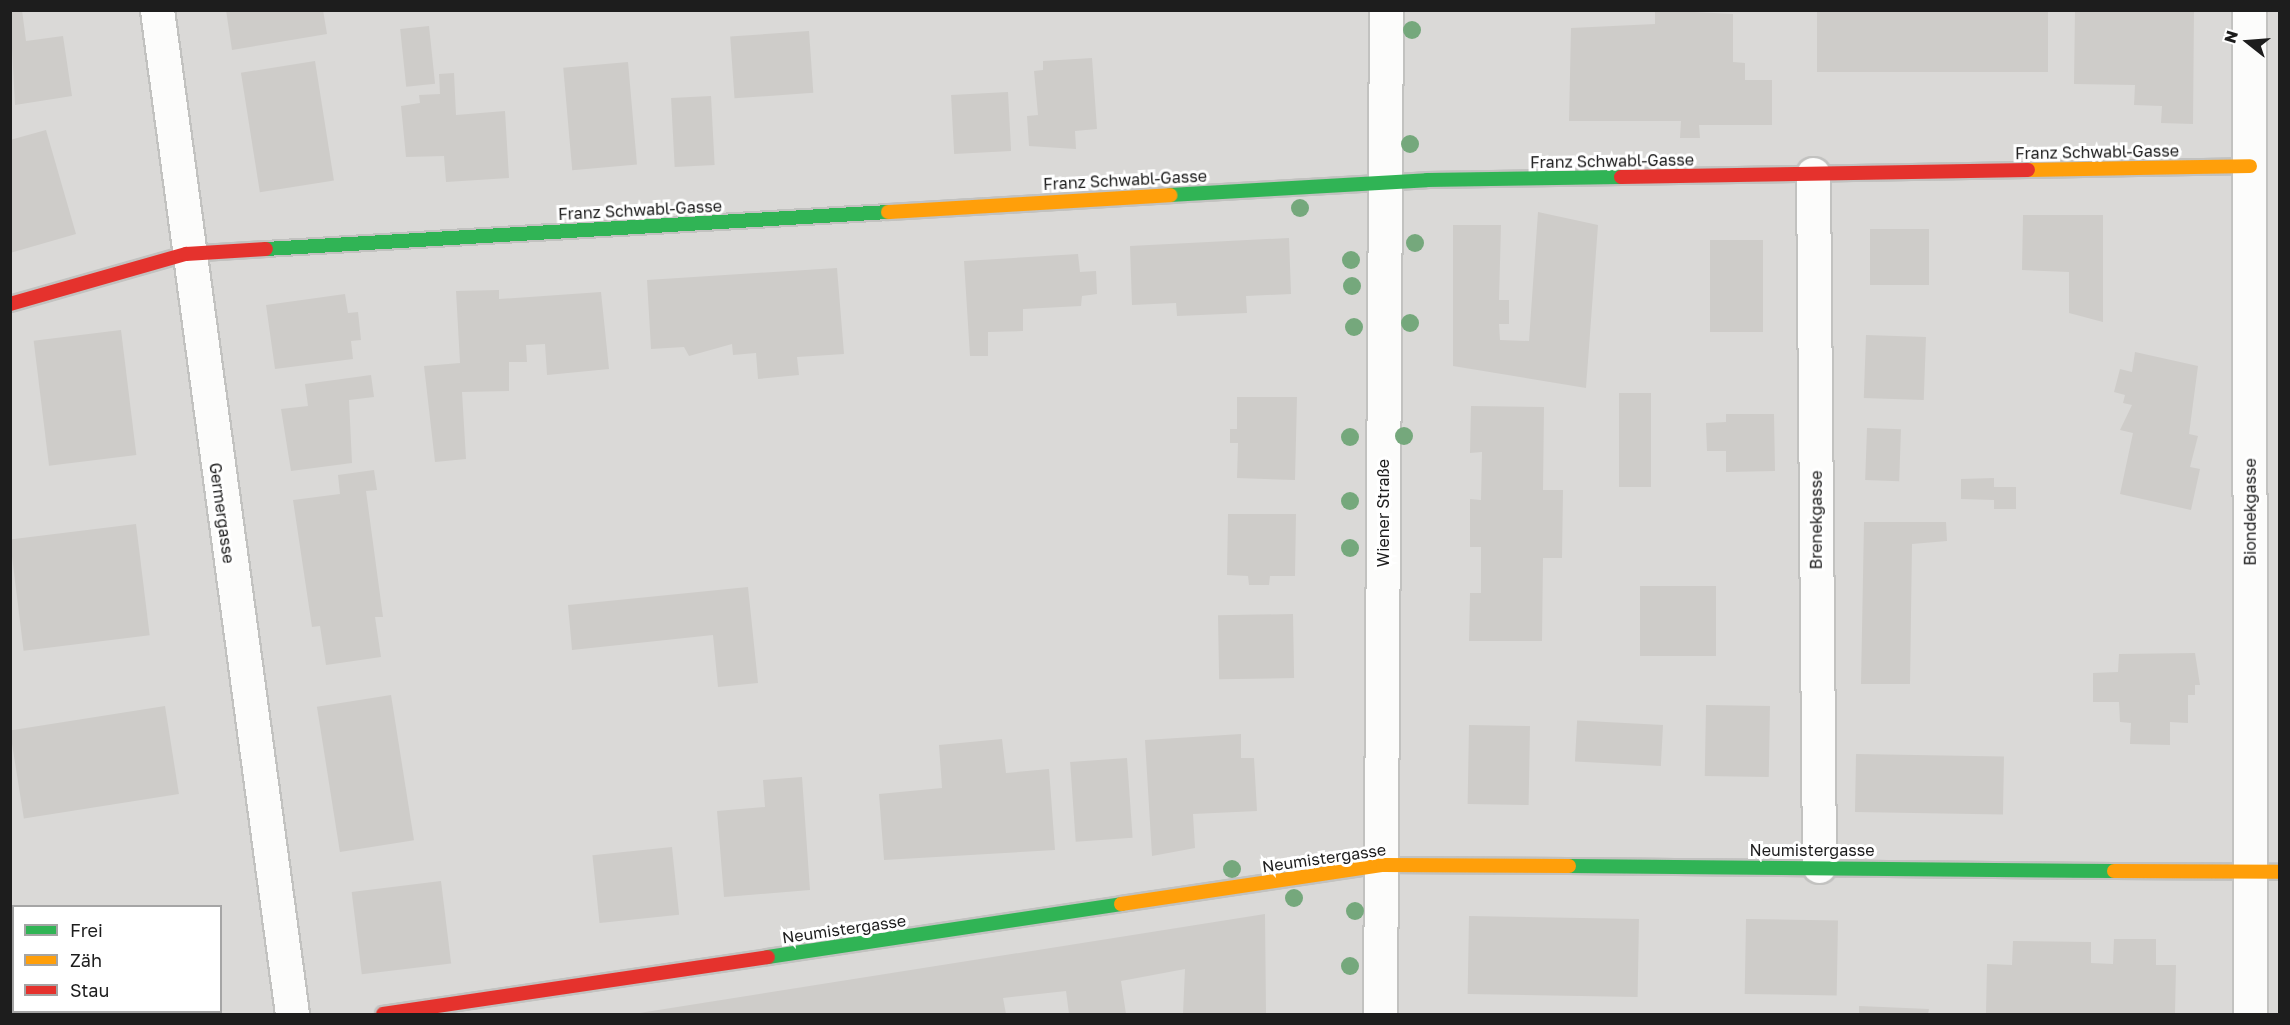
<!DOCTYPE html>
<meta charset="utf-8">
<style>
body{margin:0}
#map{position:relative;width:2290px;height:1025px;overflow:hidden;background:#ebeae6;font-family:"Golos Text",sans-serif}
div>[style]{position:absolute}
.residential>*{inset:0;background:#dad9d7}
.building>*{inset:0;background:#ceccc9;transform-origin:0 0}
.roads{filter:drop-shadow(2px 0 #c2c2c0) drop-shadow(-2px 0 #c2c2c0) drop-shadow(0 2px #c2c2c0) drop-shadow(0 -2px #c2c2c0)}
.street>*{height:33px;margin:-16.5px;padding:0 16.5px;transform-origin:16.5px;border-radius:16.5px;background:#fcfcfb}
.fast>*{height:14px;margin:-7px;padding:0 7px;transform-origin:7px;border-radius:7px;background:#30b455}
.slow>*{height:14px;margin:-7px;padding:0 7px;transform-origin:7px;border-radius:7px;background:#ff9f0a}
.jam>*{height:14px;margin:-7px;padding:0 7px;transform-origin:7px;border-radius:7px;background:#e5322d}
.trees>*{width:18px;height:18px;margin:-9px;border-radius:50%;background:#75a87c}
span{translate:-50% -50%;white-space:nowrap;text-align:center;line-height:1.15;-webkit-text-stroke:6px #fff;paint-order:stroke}
.street-label{font-size:16px;color:#1d1d1d}
.frame{position:absolute;inset:0;border:12px solid #1d1d1d;pointer-events:none}
.legend{position:absolute;left:12px;top:905px;width:210px;height:108px;box-sizing:border-box;background:#fff;border:2px solid #a5a5a5;margin:0;padding:8px 10px;list-style:none;font-size:18px;color:#1d1d1d}
.legend li{display:flex;align-items:center;gap:12px;height:30px}
.legend b{width:30px;border:2px solid #a5a5a5}
.north{position:absolute;left:2218px;top:12px;width:60px;height:60px;-webkit-text-stroke:4px #fff;paint-order:stroke;rotate:287deg;font-size:16px;font-weight:700;line-height:24px;text-align:center;color:#1d1d1d}
.north::after{content:'';display:block;margin:auto;width:21px;height:27px;background:#1d1d1d;clip-path:polygon(50% 0,100% 100%,50% 72%,0 100%)}
</style>
<div id="map">
<div class="residential">
<i style="clip-path:polygon(evenodd,10px 11px,2279px 11px,2279px 1014px,11px 1014px,10px 11px,14px 906px,220px 906px,220px 1012px,14px 1012px,14px 906px)"></i>
</div>
<div class="building">
<i style="clip-path:polygon(10px 10px,22px 10px,26px 41px,63px 36px,72px 96px,15px 105px)"></i>
<i style="clip-path:polygon(226px 10px,323px 10px,327px 34px,232px 50px)"></i>
<i style="clip-path:polygon(1655px 10px,1733px 14px,1733px 62px,1745px 63px,1745px 80px,1772px 80px,1772px 125px,1699px 125px,1700px 138px,1680px 138px,1681px 121px,1569px 121px,1571px 28px,1655px 24px)"></i>
<i style="left:1817px;top:10px;width:231px;height:62px"></i>
<i style="clip-path:polygon(2075px 10px,2194px 10px,2193px 124px,2161px 123px,2162px 106px,2134px 105px,2135px 85px,2074px 84px)"></i>
<i style="left:429px;top:26px;width:58px;height:29px;rotate:84deg"></i>
<i style="left:809px;top:31px;width:62px;height:79px;rotate:86deg"></i>
<i style="clip-path:polygon(1092px 58px,1097px 129px,1075px 131px,1076px 149px,1029px 146px,1027px 116px,1038px 115px,1034px 71px,1043px 70px,1043px 61px)"></i>
<i style="left:315px;top:61px;width:121px;height:75px;rotate:81deg"></i>
<i style="left:628px;top:62px;width:103px;height:65px;rotate:85deg"></i>
<i style="clip-path:polygon(454px 73px,456px 115px,505px 111px,509px 178px,446px 182px,444px 156px,406px 157px,401px 106px,420px 103px,419px 95px,440px 94px,439px 74px)"></i>
<i style="left:1008px;top:92px;width:59px;height:57px;rotate:87deg"></i>
<i style="left:711px;top:96px;width:69px;height:40px;rotate:87deg"></i>
<i style="clip-path:polygon(46px 130px,76px 234px,10px 253px,10px 140px)"></i>
<i style="clip-path:polygon(1538px 212px,1598px 225px,1586px 388px,1453px 366px,1453px 225px,1501px 225px,1499px 300px,1509px 300px,1509px 324px,1499px 324px,1500px 340px,1529px 341px)"></i>
<i style="clip-path:polygon(2023px 215px,2103px 215px,2103px 322px,2069px 313px,2069px 272px,2022px 270px)"></i>
<i style="left:1870px;top:229px;width:59px;height:56px"></i>
<i style="clip-path:polygon(1289px 238px,1291px 294px,1246px 296px,1247px 313px,1177px 316px,1176px 303px,1132px 305px,1130px 246px)"></i>
<i style="left:1710px;top:240px;width:53px;height:92px"></i>
<i style="clip-path:polygon(1078px 254px,1080px 272px,1096px 271px,1097px 294px,1082px 296px,1081px 306px,1023px 309px,1023px 331px,988px 332px,988px 356px,970px 356px,964px 261px)"></i>
<i style="clip-path:polygon(837px 268px,844px 354px,797px 357px,799px 375px,758px 379px,756px 353px,733px 355px,732px 344px,689px 356px,684px 347px,651px 349px,647px 280px)"></i>
<i style="clip-path:polygon(499px 290px,499px 299px,601px 292px,609px 369px,547px 375px,545px 344px,526px 345px,527px 362px,509px 362px,509px 391px,462px 392px,466px 459px,435px 462px,424px 366px,460px 363px,456px 291px)"></i>
<i style="clip-path:polygon(345px 294px,348px 313px,358px 312px,361px 340px,351px 341px,353px 359px,275px 369px,266px 305px)"></i>
<i style="left:121px;top:330px;width:126px;height:88px;rotate:83deg"></i>
<i style="left:1866px;top:335px;width:60px;height:63px;rotate:2deg"></i>
<i style="clip-path:polygon(2135px 352px,2198px 366px,2189px 434px,2198px 436px,2190px 467px,2200px 469px,2191px 510px,2120px 494px,2133px 433px,2120px 430px,2132px 405px,2123px 403px,2125px 395px,2114px 392px,2120px 369px,2132px 372px)"></i>
<i style="clip-path:polygon(371px 375px,374px 397px,349px 400px,352px 463px,291px 471px,281px 409px,308px 406px,305px 384px)"></i>
<i style="left:1619px;top:393px;width:32px;height:94px"></i>
<i style="clip-path:polygon(1237px 397px,1297px 397px,1295px 480px,1237px 478px,1238px 443px,1230px 443px,1230px 429px,1237px 429px)"></i>
<i style="clip-path:polygon(1471px 406px,1544px 407px,1543px 490px,1563px 490px,1562px 558px,1543px 558px,1542px 641px,1469px 641px,1470px 593px,1481px 593px,1481px 547px,1470px 547px,1470px 499px,1481px 500px,1482px 452px,1470px 453px)"></i>
<i style="clip-path:polygon(1726px 414px,1774px 414px,1775px 471px,1726px 472px,1726px 451px,1707px 451px,1706px 423px,1726px 422px)"></i>
<i style="left:1867px;top:428px;width:34px;height:52px;rotate:2deg"></i>
<i style="clip-path:polygon(374px 470px,377px 490px,366px 491px,383px 617px,375px 617px,381px 657px,326px 665px,320px 626px,312px 627px,293px 500px,340px 494px,338px 475px)"></i>
<i style="clip-path:polygon(1994px 478px,1994px 487px,2016px 487px,2016px 509px,1994px 509px,1994px 500px,1961px 499px,1961px 479px)"></i>
<i style="clip-path:polygon(1228px 514px,1296px 514px,1295px 576px,1270px 576px,1269px 585px,1249px 585px,1248px 576px,1227px 575px)"></i>
<i style="clip-path:polygon(1864px 522px,1946px 522px,1947px 541px,1912px 544px,1910px 684px,1861px 684px)"></i>
<i style="left:136px;top:524px;width:112px;height:127px;rotate:83deg"></i>
<i style="left:1640px;top:586px;width:76px;height:70px"></i>
<i style="clip-path:polygon(748px 587px,758px 683px,718px 687px,713px 635px,572px 650px,568px 605px)"></i>
<i style="left:1293px;top:614px;width:64px;height:75px;rotate:89deg"></i>
<i style="clip-path:polygon(2195px 653px,2200px 685px,2195px 685px,2195px 695px,2188px 695px,2188px 723px,2170px 722px,2170px 745px,2130px 744px,2131px 723px,2120px 722px,2119px 702px,2093px 702px,2093px 673px,2118px 672px,2119px 654px)"></i>
<i style="left:391px;top:695px;width:147px;height:75px;rotate:81deg"></i>
<i style="left:1706px;top:705px;width:64px;height:71px;rotate:1deg"></i>
<i style="left:165px;top:706px;width:89px;height:157px;rotate:81deg"></i>
<i style="left:1469px;top:725px;width:61px;height:79px;rotate:1deg"></i>
<i style="left:1663px;top:725px;width:41px;height:86px;rotate:93deg"></i>
<i style="clip-path:polygon(1241px 734px,1241px 758px,1254px 758px,1257px 811px,1193px 814px,1195px 848px,1152px 856px,1145px 740px)"></i>
<i style="clip-path:polygon(1002px 739px,1006px 773px,1049px 769px,1055px 850px,884px 860px,879px 794px,942px 788px,939px 745px)"></i>
<i style="left:1856px;top:754px;width:148px;height:58px;rotate:1deg"></i>
<i style="left:1127px;top:758px;width:80px;height:57px;rotate:86deg"></i>
<i style="clip-path:polygon(802px 777px,810px 890px,724px 897px,717px 811px,765px 807px,763px 780px)"></i>
<i style="left:672px;top:847px;width:68px;height:80px;rotate:84deg"></i>
<i style="left:441px;top:881px;width:83px;height:90px;rotate:83deg"></i>
<i style="clip-path:polygon(1265px 914px,1266px 1013px,1258px 1014px,1183px 1014px,1185px 969px,1121px 981px,1126px 1014px,1069px 1014px,1066px 991px,1003px 998px,1006px 1014px,633px 1014px)"></i>
<i style="left:1469px;top:916px;width:170px;height:78px;rotate:1deg"></i>
<i style="left:1746px;top:919px;width:92px;height:75px;rotate:1deg"></i>
<i style="clip-path:polygon(2114px 939px,2156px 939px,2156px 965px,2176px 965px,2175px 1014px,1986px 1014px,1987px 964px,2012px 965px,2013px 941px,2091px 942px,2091px 963px,2113px 964px)"></i>
<i style="clip-path:polygon(10px 944px,14px 1012px,62px 1013px,10px 1014px)"></i>
<i style="clip-path:polygon(1859px 1006px,1929px 1009px,1928px 1014px,1859px 1014px)"></i>
</div>
<div class="roads">
<div class="street">
<i style="left:157px;top:10px;width:1013px;rotate:82.34deg"></i>
<i style="left:2249px;top:10px;width:1004px;rotate:89.94deg"></i>
<i style="left:1813px;top:174px;width:692px;rotate:89.5deg"></i>
<i style="left:1380px;top:1014px;width:1004px;rotate:-89.66deg"></i>
</div>
<div class="fast">
<i style="left:1170px;top:195px;width:257px;rotate:-3.3deg"></i>
<i style="left:1427px;top:180px;width:194px;rotate:-0.9deg"></i>
<i style="left:266px;top:249px;width:623px;rotate:-3.4deg"></i>
<i style="left:1569px;top:866px;width:545px;rotate:0.53deg"></i>
<i style="left:768px;top:957px;width:357px;rotate:-8.5deg"></i>
</div>
<div class="slow">
<i style="left:2028px;top:170px;width:222px;rotate:-1deg"></i>
<i style="left:888px;top:212px;width:283px;rotate:-3.4deg"></i>
<i style="left:2114px;top:871px;width:166px;rotate:0.3deg"></i>
<i style="left:1121px;top:904px;width:265px;rotate:-8.5deg"></i>
<i style="left:1383px;top:865px;width:186px;rotate:0.3deg"></i>
</div>
<div class="jam">
<i style="left:1621px;top:177px;width:407px;rotate:-1deg"></i>
<i style="left:10px;top:304px;width:183px;rotate:-15.9deg"></i>
<i style="left:186px;top:254px;width:80px;rotate:-3.6deg"></i>
<i style="left:383px;top:1014px;width:389px;rotate:-8.4deg"></i>
</div>
</div>
<div class="trees">
<i style="left:1412px;top:30px"></i>
<i style="left:1410px;top:144px"></i>
<i style="left:1300px;top:208px"></i>
<i style="left:1415px;top:243px"></i>
<i style="left:1351px;top:260px"></i>
<i style="left:1352px;top:286px"></i>
<i style="left:1410px;top:323px"></i>
<i style="left:1354px;top:327px"></i>
<i style="left:1404px;top:436px"></i>
<i style="left:1350px;top:437px"></i>
<i style="left:1350px;top:501px"></i>
<i style="left:1350px;top:548px"></i>
<i style="left:1232px;top:869px"></i>
<i style="left:1294px;top:898px"></i>
<i style="left:1355px;top:911px"></i>
<i style="left:1350px;top:966px"></i>
</div>
<div class="street-label">
<span style="left:2097px;top:152px;rotate:-1deg">Franz Schwabl-Gasse</span>
<span style="left:1612px;top:161px;rotate:-1deg">Franz Schwabl-Gasse</span>
<span style="left:1125px;top:180px;rotate:-3deg">Franz Schwabl-Gasse</span>
<span style="left:640px;top:210px;rotate:-3deg">Franz Schwabl-Gasse</span>
<span style="left:2250px;top:512px;rotate:-90deg">Biondekgasse</span>
<span style="left:222px;top:513px;rotate:82deg">Germergasse</span>
<span style="left:1383px;top:513px;rotate:-90deg">Wiener Straße</span>
<span style="left:1816px;top:520px;rotate:-90deg">Brenekgasse</span>
<span style="left:1812px;top:850px">Neumistergasse</span>
<span style="left:1324px;top:858px;rotate:-8deg">Neumistergasse</span>
<span style="left:844px;top:929px;rotate:-8deg">Neumistergasse</span>
</div>
<div class="frame"></div>
<ul class="legend">
<li><b style="height:8px;background:#30b455"></b>Frei</li>
<li><b style="height:8px;background:#ff9f0a"></b>Zäh</li>
<li><b style="height:8px;background:#e5322d"></b>Stau</li>
</ul>
<div class="north">N</div>
</div>
